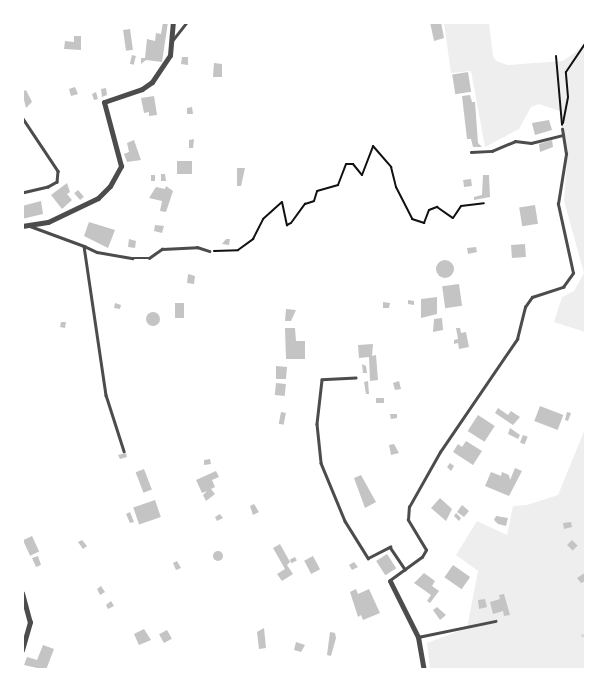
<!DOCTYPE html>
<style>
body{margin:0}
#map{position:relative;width:608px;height:692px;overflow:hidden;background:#fff;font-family:Quicksand,sans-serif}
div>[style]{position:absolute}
.green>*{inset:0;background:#eee}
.stream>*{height:2.5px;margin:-1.25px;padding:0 1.25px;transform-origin:1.25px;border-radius:1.25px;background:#d9d9d9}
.building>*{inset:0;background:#c4c4c4;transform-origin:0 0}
.round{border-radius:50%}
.path>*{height:2px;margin:-1px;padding:0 1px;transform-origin:1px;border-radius:1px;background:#111}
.service>*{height:2.5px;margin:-1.25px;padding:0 1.25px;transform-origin:1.25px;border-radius:1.25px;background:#4c4c4c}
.minor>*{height:5px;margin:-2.5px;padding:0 2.5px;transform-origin:2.5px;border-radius:2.5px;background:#4c4c4c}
span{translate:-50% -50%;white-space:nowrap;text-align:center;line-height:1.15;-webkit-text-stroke:5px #fff;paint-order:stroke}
.frame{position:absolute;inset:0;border:24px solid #fff;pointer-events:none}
</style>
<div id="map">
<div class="green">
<i style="clip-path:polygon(444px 23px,489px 23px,493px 56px,496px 61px,507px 65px,563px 61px,585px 45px,585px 332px,554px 322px,562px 297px,574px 291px,584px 273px,564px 201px,567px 160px,560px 111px,539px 104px,531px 107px,519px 129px,485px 147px,471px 71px,451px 73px)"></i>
<i style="clip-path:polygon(585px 429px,585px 669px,430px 669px,427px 643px,467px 628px,478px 571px,456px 555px,477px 521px,507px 535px,513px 506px,527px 505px,558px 495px)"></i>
</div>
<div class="stream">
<i style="left:582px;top:635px;width:4px;rotate:14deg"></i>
</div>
<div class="building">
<i style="clip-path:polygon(163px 22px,168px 22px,162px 62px,146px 60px,141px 64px,141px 58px,145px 58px,147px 39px,155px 41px,156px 33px,161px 34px)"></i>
<i style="clip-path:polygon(430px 22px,441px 22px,444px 38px,434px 41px)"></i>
<i style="left:130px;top:29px;width:21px;height:7px;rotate:82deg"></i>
<i style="clip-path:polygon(74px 36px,81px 36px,81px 50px,64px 49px,65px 41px,74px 42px)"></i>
<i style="left:132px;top:55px;width:4px;height:9px;rotate:14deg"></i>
<i style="clip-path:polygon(182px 57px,188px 57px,188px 65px,181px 64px)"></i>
<i style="clip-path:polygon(214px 63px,222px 64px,222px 77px,213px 77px)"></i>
<i style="left:468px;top:72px;width:20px;height:16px;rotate:81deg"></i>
<i style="clip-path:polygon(75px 87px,78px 94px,71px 96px,69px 89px)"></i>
<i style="clip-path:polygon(106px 88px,107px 95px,102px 97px,101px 89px)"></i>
<i style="clip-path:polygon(26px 90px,32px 102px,26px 108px,22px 92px)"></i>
<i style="clip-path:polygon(96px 92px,98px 99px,94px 100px,92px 94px)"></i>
<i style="clip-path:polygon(470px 95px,472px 102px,475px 102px,478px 143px,482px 147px,473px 147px,471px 139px,467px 139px,462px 96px)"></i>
<i style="clip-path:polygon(154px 96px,157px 115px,149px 116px,149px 112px,144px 113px,141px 98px)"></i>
<i style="clip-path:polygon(192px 107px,193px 114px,187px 114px,187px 108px)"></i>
<i style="clip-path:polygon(549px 120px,552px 130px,535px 135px,532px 123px)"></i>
<i style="clip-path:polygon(194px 139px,193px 148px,189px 148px,189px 140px)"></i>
<i style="clip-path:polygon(134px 140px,141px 160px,127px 162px,124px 154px,129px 152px,127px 143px)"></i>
<i style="clip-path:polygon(552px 140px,553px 147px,540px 152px,539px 144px)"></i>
<i style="left:177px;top:161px;width:15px;height:13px"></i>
<i style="clip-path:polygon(237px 168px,245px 168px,241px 186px,237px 186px)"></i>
<i style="clip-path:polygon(161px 174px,165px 174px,166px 181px,161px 181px)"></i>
<i style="left:151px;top:175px;width:4px;height:6px"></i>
<i style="clip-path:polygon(483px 175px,489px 175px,490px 197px,474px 200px,474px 197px,482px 195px)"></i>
<i style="left:471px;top:179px;width:7px;height:8px;rotate:82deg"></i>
<i style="clip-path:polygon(67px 183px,70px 192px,67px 194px,72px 200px,62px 209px,51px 195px)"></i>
<i style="clip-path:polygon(166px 186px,173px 191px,166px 212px,160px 211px,162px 201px,149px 198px,156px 187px,165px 189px)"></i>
<i style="left:78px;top:190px;width:9px;height:5px;rotate:49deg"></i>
<i style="clip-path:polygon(41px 201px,43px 214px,22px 219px,22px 206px)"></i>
<i style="left:535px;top:205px;width:19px;height:16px;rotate:81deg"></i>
<i style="clip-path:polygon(89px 222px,115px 230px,108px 248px,84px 236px)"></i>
<i style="clip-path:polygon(155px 225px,164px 226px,162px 233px,154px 231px)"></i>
<i style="clip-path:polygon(129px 239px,136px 241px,135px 248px,128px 247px)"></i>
<i style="clip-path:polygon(226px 239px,230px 239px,229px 245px,222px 244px)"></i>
<i style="left:525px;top:244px;width:13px;height:14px;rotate:86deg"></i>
<i style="clip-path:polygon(476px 247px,477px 252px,468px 254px,467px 248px)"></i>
<i class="round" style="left:436px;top:260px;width:18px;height:18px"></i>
<i style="clip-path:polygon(188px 274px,195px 276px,194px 284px,187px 283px)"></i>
<i style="left:459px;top:284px;width:22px;height:17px;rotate:82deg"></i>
<i style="clip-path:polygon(437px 297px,437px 314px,421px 318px,421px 299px)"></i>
<i style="clip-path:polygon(408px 300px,414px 301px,414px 305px,408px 304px)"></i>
<i style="clip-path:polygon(383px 302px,390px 303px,389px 308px,383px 308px)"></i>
<i style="clip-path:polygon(115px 303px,121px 305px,120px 309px,114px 308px)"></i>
<i style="left:175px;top:303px;width:9px;height:15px"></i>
<i style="clip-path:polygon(286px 309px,296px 310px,291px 321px,285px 321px)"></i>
<i class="round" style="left:146px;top:312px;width:14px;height:14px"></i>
<i style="clip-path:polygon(442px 318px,443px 330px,433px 332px,434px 319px)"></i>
<i style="clip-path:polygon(61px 322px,66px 322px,65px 328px,60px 327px)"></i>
<i style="clip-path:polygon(285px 328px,295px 328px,296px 341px,305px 341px,305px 359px,286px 359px)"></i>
<i style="clip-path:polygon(456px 328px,460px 328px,461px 333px,466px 332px,469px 347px,459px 349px,458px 343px,454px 344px,454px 340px,458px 339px)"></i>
<i style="clip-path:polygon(373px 344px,372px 356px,376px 355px,378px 380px,370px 381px,369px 357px,359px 358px,358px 345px)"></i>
<i style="clip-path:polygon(362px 364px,366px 366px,367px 373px,363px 373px)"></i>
<i style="clip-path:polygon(276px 366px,287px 367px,286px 379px,276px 379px)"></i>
<i style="clip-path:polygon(368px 381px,369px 394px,366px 394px,364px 382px)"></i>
<i style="clip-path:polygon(399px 381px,401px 389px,395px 390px,393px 383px)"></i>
<i style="left:276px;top:383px;width:10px;height:12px;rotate:6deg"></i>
<i style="left:376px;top:398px;width:8px;height:5px"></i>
<i style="left:540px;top:406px;width:25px;height:16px;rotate:21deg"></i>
<i style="clip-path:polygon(498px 408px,508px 415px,511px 411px,520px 417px,513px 425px,495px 413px)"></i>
<i style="left:281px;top:412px;width:5px;height:12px;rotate:11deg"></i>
<i style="clip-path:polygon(567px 412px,571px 413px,568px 421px,565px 420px)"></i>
<i style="clip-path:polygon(390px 414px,397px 414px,397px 418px,391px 419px)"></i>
<i style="left:478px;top:415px;width:20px;height:19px;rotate:33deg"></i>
<i style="clip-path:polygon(510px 428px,520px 435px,518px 439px,508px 434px)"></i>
<i style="left:523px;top:435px;width:5px;height:8px;rotate:22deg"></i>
<i style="clip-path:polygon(466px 441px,482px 451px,473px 465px,453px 452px,458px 444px,462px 447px)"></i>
<i style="clip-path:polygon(394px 444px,399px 453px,391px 455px,389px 445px)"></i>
<i style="clip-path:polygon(126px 453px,127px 457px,120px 459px,118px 455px)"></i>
<i style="clip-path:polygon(210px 459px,211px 464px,204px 465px,204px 460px)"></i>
<i style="clip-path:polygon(450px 463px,454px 466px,451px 471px,447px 467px)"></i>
<i style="clip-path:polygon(515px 468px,522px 471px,509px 496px,485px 486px,491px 472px,501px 476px,502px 472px,509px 475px,510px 480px)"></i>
<i style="left:144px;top:469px;width:22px;height:9px;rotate:69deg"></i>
<i style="clip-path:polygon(216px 471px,219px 477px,212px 480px,215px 487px,211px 489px,215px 494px,206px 501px,203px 495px,207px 491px,202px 493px,196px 480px)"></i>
<i style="clip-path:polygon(361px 475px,376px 502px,365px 508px,354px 478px)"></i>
<i style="clip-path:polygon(440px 498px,452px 509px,446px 521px,431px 508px)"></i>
<i style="left:155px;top:500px;width:18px;height:23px;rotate:71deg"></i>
<i style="clip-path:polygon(254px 504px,259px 512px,253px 515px,250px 506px)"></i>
<i style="clip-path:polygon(462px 505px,469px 511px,464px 517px,457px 512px)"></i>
<i style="clip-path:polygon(130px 512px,134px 522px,130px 523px,126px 514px)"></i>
<i style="clip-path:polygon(456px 513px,461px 518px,459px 521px,454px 516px)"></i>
<i style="clip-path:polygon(220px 514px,223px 518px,217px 521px,215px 517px)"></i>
<i style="clip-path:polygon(496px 516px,508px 518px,506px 526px,498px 524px,494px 520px)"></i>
<i style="clip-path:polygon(571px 522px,572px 527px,564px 529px,563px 523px)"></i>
<i style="left:32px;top:536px;width:17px;height:10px;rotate:65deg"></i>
<i style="clip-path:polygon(82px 540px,87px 546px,83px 549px,78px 542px)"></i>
<i style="left:572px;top:540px;width:8px;height:7px;rotate:45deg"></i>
<i style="clip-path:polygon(280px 544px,290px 562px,287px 565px,293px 574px,282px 581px,277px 574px,285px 569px,273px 548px)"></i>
<i class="round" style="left:213px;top:551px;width:10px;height:10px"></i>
<i style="left:387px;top:554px;width:17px;height:13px;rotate:57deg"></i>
<i style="clip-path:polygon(38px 556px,41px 565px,36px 567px,32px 558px)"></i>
<i style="left:313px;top:556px;width:15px;height:10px;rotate:62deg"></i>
<i style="left:295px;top:557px;width:4px;height:6px;rotate:63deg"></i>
<i style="clip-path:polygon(177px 561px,181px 568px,176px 570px,173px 563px)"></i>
<i style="clip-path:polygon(354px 562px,358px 567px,352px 570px,349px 565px)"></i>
<i style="left:453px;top:565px;width:21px;height:15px;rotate:35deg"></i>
<i style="clip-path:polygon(586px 572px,586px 581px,581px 583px,577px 578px)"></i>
<i style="clip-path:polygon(424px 573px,435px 581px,432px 586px,439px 591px,430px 603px,427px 601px,431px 595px,414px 583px)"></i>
<i style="clip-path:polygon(101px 586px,105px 592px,100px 595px,97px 589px)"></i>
<i style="clip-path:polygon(356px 589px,358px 594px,369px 589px,380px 613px,363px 620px,361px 615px,358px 617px,350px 592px)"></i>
<i style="clip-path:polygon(504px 594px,510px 615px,504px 616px,503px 611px,493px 614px,490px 602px,500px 599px,499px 595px)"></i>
<i style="clip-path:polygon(485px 599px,487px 607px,479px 609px,478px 600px)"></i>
<i style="clip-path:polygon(111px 601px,114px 606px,108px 609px,106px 605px)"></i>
<i style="clip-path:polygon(437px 607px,446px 615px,440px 620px,433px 610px)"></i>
<i style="clip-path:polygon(264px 628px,266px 648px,259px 649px,257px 632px)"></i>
<i style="clip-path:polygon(144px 629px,151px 640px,139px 645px,134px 634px)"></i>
<i style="left:167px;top:630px;width:10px;height:9px;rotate:61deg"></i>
<i style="clip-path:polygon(330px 632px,335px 633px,336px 638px,331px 656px,327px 655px)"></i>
<i style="clip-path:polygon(296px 642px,305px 645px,301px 652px,294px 650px)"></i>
<i style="clip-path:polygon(43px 645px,54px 649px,46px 670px,24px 665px,27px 657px,37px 660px)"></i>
</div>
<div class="path">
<i style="left:556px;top:56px;width:69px;rotate:85deg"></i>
<i style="left:563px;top:123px;width:26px;rotate:-79deg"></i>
<i style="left:568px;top:97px;width:25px;rotate:-95deg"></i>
<i style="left:566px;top:72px;width:36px;rotate:-56deg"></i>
<i style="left:214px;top:251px;width:24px;rotate:-2deg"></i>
<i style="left:238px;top:250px;width:19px;rotate:-36deg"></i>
<i style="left:253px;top:239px;width:22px;rotate:-63deg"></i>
<i style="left:263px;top:219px;width:25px;rotate:-42deg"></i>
<i style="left:282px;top:202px;width:24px;rotate:78deg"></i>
<i style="left:287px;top:225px;width:4px;rotate:-27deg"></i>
<i style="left:291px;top:223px;width:24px;rotate:-54deg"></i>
<i style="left:305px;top:204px;width:9px;rotate:-18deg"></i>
<i style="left:314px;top:201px;width:10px;rotate:-73deg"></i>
<i style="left:317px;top:191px;width:22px;rotate:-16deg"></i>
<i style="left:338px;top:185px;width:22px;rotate:-69deg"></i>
<i style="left:346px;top:164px;width:7px"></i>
<i style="left:353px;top:164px;width:14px;rotate:51deg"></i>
<i style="left:362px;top:175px;width:31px;rotate:-69deg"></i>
<i style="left:373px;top:146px;width:28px;rotate:49deg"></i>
<i style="left:391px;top:167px;width:21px;rotate:76deg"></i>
<i style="left:396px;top:187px;width:36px;rotate:63deg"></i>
<i style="left:412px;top:219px;width:13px;rotate:18deg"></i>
<i style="left:424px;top:223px;width:14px;rotate:-69deg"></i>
<i style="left:429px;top:210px;width:9px;rotate:-21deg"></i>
<i style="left:437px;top:207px;width:19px;rotate:35deg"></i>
<i style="left:453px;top:218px;width:14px;rotate:-56deg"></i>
<i style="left:461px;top:206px;width:23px;rotate:-7deg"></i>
</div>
<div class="service">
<i style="left:172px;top:41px;width:24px;rotate:-52deg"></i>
<i style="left:22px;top:117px;width:65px;rotate:56.3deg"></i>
<i style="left:58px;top:171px;width:11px;rotate:95deg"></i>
<i style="left:57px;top:182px;width:10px;rotate:151deg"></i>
<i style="left:48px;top:187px;width:27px;rotate:167deg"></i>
<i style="left:471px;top:152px;width:21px;rotate:-3deg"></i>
<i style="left:492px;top:151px;width:25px;rotate:-23deg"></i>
<i style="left:515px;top:141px;width:16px;rotate:7deg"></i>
<i style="left:531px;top:143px;width:33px;rotate:-14deg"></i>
<i style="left:30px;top:226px;width:58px;rotate:20.3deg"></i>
<i style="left:84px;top:246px;width:151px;rotate:81.6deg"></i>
<i style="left:106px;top:395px;width:59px;rotate:72.2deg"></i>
<i style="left:84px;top:246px;width:14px;rotate:25deg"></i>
<i style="left:97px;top:252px;width:36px;rotate:10deg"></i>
<i style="left:132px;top:258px;width:17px"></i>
<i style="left:149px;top:258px;width:16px;rotate:-35deg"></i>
<i style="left:162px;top:249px;width:35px;rotate:-3deg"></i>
<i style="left:197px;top:247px;width:13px;rotate:18deg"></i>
<i style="left:356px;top:378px;width:34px;rotate:177deg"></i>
<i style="left:322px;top:380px;width:44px;rotate:96.5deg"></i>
<i style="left:317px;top:424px;width:39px;rotate:84deg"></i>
<i style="left:321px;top:463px;width:63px;rotate:67.5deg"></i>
<i style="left:345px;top:521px;width:44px;rotate:58.1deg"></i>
<i style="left:368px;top:558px;width:25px;rotate:-27deg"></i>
<i style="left:390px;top:547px;width:27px;rotate:56deg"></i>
<i style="left:390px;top:580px;width:39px;rotate:-36deg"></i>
<i style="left:422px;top:557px;width:8px;rotate:-60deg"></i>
<i style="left:426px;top:550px;width:35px;rotate:-121deg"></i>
<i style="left:408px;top:520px;width:13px;rotate:-86deg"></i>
<i style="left:409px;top:507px;width:63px;rotate:-60.6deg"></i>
<i style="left:440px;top:452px;width:137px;rotate:-55.7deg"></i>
<i style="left:517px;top:339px;width:33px;rotate:-76deg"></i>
<i style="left:525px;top:307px;width:12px;rotate:-55deg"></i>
<i style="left:532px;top:297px;width:33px;rotate:-18deg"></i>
<i style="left:563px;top:287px;width:17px;rotate:-54deg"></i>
<i style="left:573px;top:273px;width:71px;rotate:-102.3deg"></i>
<i style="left:558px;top:204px;width:51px;rotate:-80.9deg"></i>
<i style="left:566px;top:154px;width:25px;rotate:-99deg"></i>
<i style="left:418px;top:637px;width:79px;rotate:-11.7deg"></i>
</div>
<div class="minor">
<i style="left:22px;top:226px;width:26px;rotate:-9deg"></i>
<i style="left:48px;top:222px;width:55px;rotate:-25.6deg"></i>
<i style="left:98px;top:198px;width:17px;rotate:-45deg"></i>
<i style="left:110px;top:186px;width:23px;rotate:-61deg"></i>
<i style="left:121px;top:166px;width:66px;rotate:-104.9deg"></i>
<i style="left:104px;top:102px;width:40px;rotate:-18.9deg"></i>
<i style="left:142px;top:89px;width:12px;rotate:-35deg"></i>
<i style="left:152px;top:82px;width:32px;rotate:-56deg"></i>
<i style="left:170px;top:55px;width:33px;rotate:-85deg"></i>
<i style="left:390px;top:581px;width:63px;rotate:63.4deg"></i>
<i style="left:418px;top:637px;width:34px;rotate:80deg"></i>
<i style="left:22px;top:593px;width:30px;rotate:75deg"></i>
<i style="left:30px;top:622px;width:29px;rotate:106deg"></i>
</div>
<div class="frame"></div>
</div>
